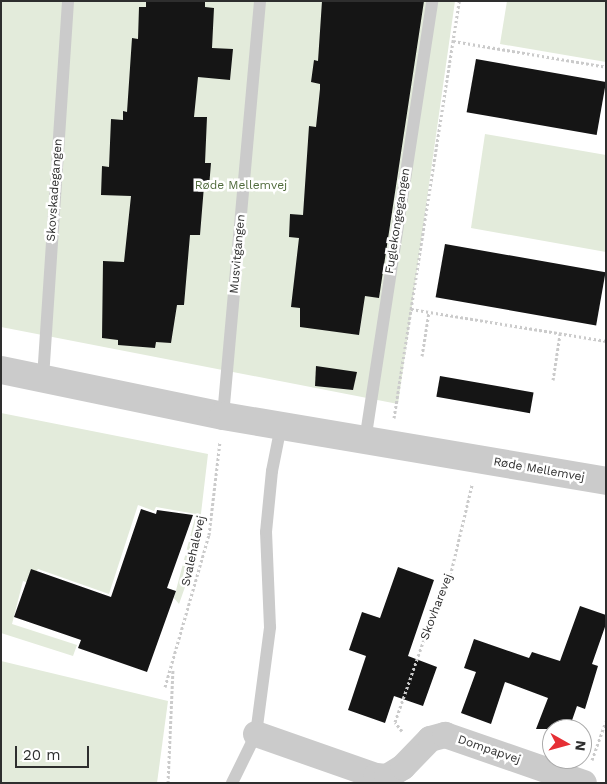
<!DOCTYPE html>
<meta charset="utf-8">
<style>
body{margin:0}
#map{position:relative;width:607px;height:784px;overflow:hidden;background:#fff;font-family:"Work Sans",sans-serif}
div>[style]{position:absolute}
.green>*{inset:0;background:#e3ebdb}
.building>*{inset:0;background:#151515;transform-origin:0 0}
.path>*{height:3px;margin-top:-1.5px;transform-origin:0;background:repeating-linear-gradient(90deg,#cbcbcb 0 2.5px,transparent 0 5px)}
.service>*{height:12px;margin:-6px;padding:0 6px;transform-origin:6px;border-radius:6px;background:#cbcbcb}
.minor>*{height:26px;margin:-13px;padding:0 13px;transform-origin:13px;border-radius:13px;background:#cbcbcb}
.tertiary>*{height:28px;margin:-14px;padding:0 14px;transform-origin:14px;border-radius:14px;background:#cbcbcb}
span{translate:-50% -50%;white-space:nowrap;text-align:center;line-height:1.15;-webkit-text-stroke:5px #fff;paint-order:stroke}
.park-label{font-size:12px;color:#4f6a3b}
.street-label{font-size:12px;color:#2e2e2e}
.frame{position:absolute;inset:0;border:2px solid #2e2e2e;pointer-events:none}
.north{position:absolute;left:542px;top:719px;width:50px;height:50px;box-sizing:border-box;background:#fff;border:1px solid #ababab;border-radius:50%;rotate:97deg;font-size:14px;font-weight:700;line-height:20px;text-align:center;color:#2e2e2e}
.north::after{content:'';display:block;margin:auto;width:18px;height:22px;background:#e62f35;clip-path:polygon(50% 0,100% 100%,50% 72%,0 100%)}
.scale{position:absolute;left:15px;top:746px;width:74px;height:22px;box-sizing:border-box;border:2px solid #2e2e2e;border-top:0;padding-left:6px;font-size:15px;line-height:18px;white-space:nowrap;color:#2e2e2e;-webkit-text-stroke:4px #fff;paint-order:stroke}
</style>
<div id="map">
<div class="green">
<i style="clip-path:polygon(1px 1px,455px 1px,398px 404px,1px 327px)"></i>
<i style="clip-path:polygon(507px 1px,606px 1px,606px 62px,500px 44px)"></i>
<i style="clip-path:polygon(485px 134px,606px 155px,606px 252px,471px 228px)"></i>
<i style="clip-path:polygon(1px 413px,208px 454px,196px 556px,179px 604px,174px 598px,196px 514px,156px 507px,154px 511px,138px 505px,109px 594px,38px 569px,29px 583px,23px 581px,12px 624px,77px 645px,73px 656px,1px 633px)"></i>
<i style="clip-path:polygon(1px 661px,168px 701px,157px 783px,1px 783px)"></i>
</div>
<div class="building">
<i style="clip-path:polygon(146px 1px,205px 1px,205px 7px,214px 8px,212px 48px,233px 49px,230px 80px,198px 77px,194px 117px,207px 117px,205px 163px,211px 163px,209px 187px,204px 186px,200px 235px,190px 235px,184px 305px,177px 305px,171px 343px,156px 342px,155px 348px,118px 345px,118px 340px,102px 338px,103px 261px,124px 262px,131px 196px,101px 195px,102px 166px,109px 167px,111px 119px,123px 120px,123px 111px,127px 112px,132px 38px,138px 39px,139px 7px,146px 7px)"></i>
<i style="clip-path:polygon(322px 1px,424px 1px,379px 298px,365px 296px,359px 335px,300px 327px,300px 308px,291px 307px,299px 238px,289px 237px,290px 214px,303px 215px,309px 126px,316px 127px,320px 89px,320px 84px,311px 82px,314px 60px,318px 61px)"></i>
<i style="left:476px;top:59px;width:132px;height:54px;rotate:10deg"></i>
<i style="left:445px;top:244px;width:163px;height:54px;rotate:10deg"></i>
<i style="clip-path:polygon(316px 366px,357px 372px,353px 390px,315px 386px)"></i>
<i style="left:440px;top:376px;width:95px;height:21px;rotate:10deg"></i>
<i style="clip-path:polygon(141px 509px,156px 514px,157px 510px,193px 515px,167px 588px,176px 591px,147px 672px,78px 648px,81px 640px,14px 617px,31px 569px,111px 597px)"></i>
<i style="clip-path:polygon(398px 567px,434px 580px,408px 656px,437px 667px,423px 706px,394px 696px,385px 723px,348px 710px,366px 656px,349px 650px,362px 612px,380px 618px)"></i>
<i style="clip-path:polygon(580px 606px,606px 615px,606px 624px,592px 664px,598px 666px,585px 709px,577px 706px,569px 729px,536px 729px,548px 698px,505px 682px,491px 724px,461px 713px,476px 672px,464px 668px,474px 639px,529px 658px,532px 652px,560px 661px)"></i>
</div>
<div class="path">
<i style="left:453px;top:41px;width:155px;rotate:9.6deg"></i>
<i style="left:411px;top:309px;width:198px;rotate:9.3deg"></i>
<i style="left:422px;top:356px;width:45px;rotate:-81deg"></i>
<i style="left:553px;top:380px;width:47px;rotate:-81.3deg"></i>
<i style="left:394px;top:418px;width:422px;rotate:-81.1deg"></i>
<i style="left:165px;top:687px;width:158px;rotate:-73.9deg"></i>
<i style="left:209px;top:535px;width:94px;rotate:-83.3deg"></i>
<i style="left:402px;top:731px;width:11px;rotate:-128deg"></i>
<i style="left:395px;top:722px;width:127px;rotate:-70.7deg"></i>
<i style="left:437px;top:602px;width:20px;rotate:-57deg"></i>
<i style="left:448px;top:585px;width:103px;rotate:-76.5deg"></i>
<i style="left:592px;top:760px;width:41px;rotate:-70.3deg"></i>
<i style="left:168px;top:783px;width:114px;rotate:-87.5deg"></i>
</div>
<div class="service">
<i style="left:43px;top:378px;width:378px;rotate:-86.2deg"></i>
<i style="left:223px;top:416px;width:417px;rotate:-84.9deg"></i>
<i style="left:365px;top:441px;width:445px;rotate:-81.3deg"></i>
<i style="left:232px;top:783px;width:55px;rotate:-63.9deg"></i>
<i style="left:256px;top:734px;width:108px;rotate:-82.5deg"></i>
<i style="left:270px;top:627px;width:95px;rotate:-92.4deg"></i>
<i style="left:266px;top:532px;width:61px;rotate:-84.4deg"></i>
<i style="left:272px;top:471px;width:46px;rotate:-78.7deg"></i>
</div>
<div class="minor">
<i style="left:256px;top:734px;width:127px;rotate:19.3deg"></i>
<i style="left:376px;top:776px;width:11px;rotate:5deg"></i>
<i style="left:387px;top:777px;width:19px;rotate:-32deg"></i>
<i style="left:403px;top:767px;width:39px;rotate:-46deg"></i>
<i style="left:430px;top:739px;width:16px;rotate:-15deg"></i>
<i style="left:445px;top:735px;width:147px;rotate:19.1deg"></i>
</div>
<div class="tertiary">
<i style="left:1px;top:370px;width:227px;rotate:11.7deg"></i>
<i style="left:223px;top:416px;width:388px;rotate:9.6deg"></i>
</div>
<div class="park-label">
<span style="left:241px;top:186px">Røde Mellemvej</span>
</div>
<div class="street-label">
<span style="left:55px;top:190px;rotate:-86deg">Skovskadegangen</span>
<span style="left:398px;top:221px;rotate:-81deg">Fuglekongegangen</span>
<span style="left:238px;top:254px;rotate:-85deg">Musvitgangen</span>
<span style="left:539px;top:470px;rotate:10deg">Røde Mellemvej</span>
<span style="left:194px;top:551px;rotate:-77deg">Svalehalevej</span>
<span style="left:437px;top:607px;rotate:-69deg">Skovharevej</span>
<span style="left:489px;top:750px;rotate:19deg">Dompapvej</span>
</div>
<div class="frame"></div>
<div class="north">N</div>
<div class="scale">20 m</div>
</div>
